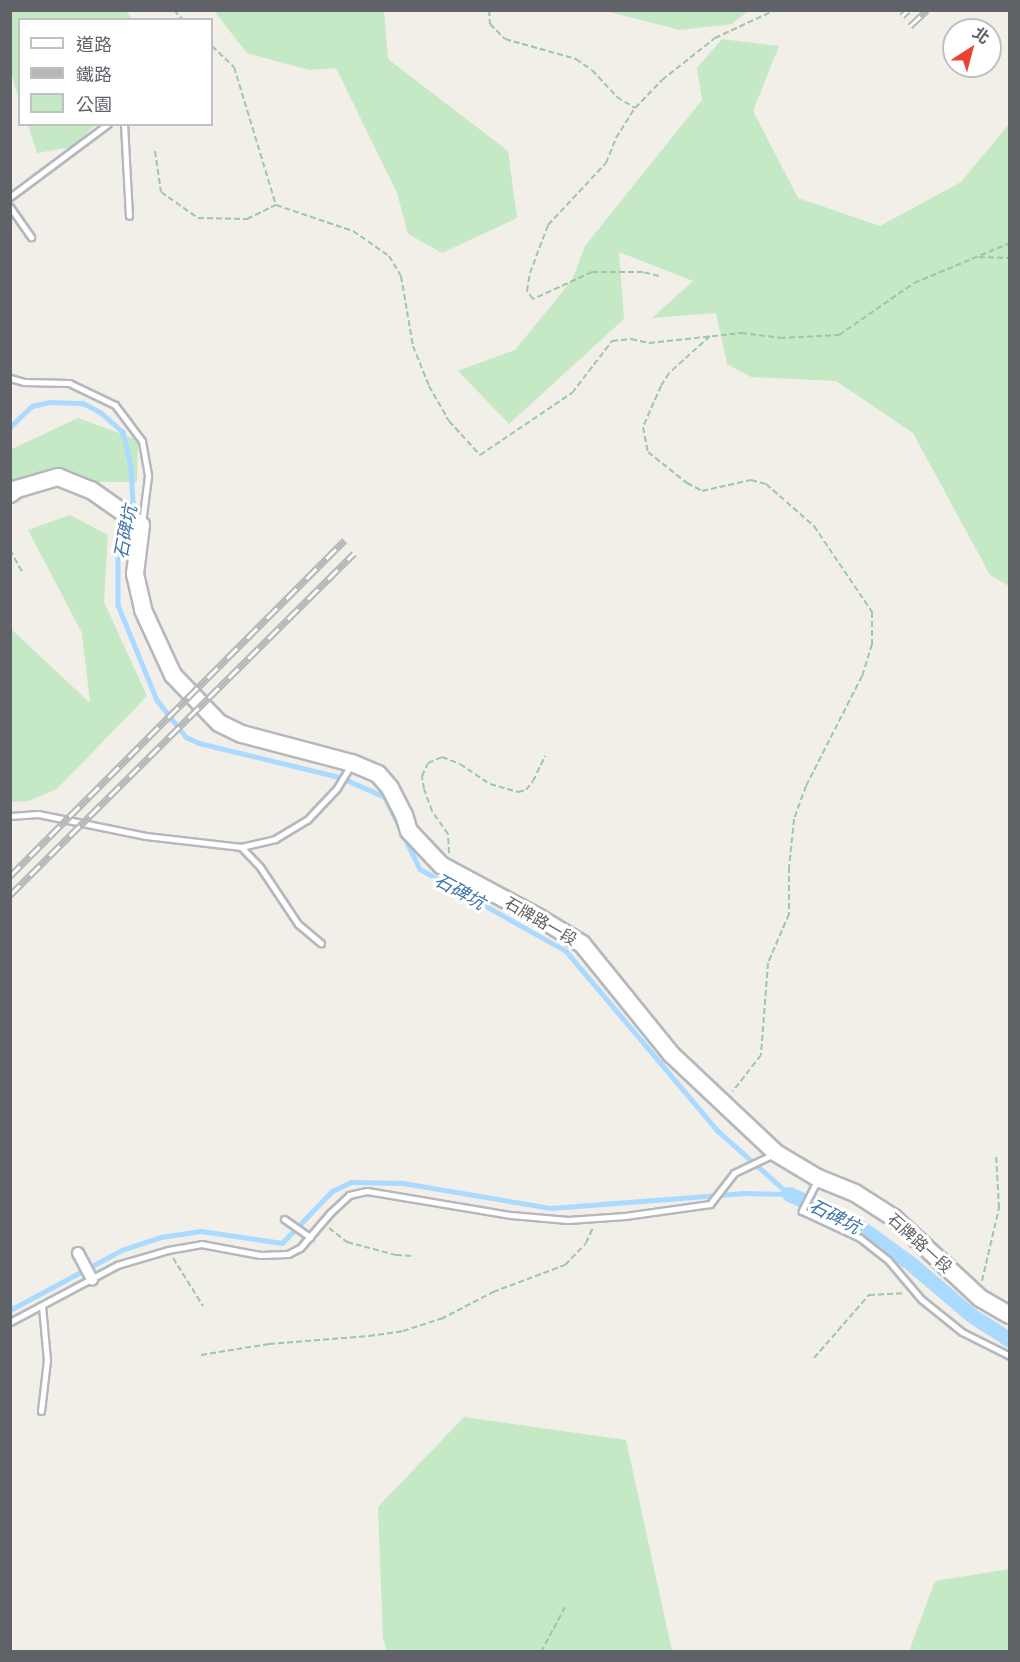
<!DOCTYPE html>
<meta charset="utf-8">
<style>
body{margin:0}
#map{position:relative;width:1020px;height:1662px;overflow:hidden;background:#f1efe8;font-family:Manrope,"Noto Sans TC",sans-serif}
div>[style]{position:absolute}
.green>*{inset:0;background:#c5e8c5}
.stream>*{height:4.5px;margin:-2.25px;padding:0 2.25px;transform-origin:2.25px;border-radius:2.25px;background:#aadaff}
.canal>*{height:15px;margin:-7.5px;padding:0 7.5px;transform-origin:7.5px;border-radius:7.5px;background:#aadaff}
.path>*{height:2px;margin-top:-1px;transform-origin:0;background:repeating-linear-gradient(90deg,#9cc7a9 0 6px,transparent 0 9px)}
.roads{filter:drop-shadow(2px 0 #b5b8bc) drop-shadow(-2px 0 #b5b8bc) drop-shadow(0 2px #b5b8bc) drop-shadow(0 -2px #b5b8bc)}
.lane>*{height:5px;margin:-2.5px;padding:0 2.5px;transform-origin:2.5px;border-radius:2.5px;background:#fff}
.street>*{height:10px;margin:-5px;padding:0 5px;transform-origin:5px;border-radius:5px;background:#fff}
.secondary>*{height:16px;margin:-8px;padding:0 8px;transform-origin:8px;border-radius:8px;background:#fff}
.rail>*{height:7px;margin-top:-3.5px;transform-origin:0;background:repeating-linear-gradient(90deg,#fff 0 14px,#b6b7b8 0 28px);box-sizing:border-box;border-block:2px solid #b6b7b8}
span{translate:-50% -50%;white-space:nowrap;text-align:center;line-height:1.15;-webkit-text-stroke:6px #fff;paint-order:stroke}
.street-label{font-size:16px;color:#5f6368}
.water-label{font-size:18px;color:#4174aa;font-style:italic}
.frame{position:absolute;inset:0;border:12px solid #5f6368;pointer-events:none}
.legend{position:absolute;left:18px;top:18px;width:195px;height:108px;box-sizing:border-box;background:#fff;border:2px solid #bfc1c3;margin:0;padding:8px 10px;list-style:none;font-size:18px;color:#5f6368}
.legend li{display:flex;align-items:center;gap:12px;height:30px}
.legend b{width:30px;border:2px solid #bfc1c3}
.north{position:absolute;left:942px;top:18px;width:60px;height:60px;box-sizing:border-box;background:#fff;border:2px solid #bfc1c3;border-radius:50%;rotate:36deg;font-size:16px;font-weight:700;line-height:24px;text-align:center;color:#5f6368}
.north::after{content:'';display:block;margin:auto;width:21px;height:27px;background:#ea4335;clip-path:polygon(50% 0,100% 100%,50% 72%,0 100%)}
</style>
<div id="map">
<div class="green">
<i style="clip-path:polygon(10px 11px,126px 11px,132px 19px,20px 20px,19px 99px,11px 72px)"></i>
<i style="clip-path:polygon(214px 11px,384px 11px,388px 59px,508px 151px,517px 218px,442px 253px,408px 234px,397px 193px,336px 68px,309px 70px,247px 53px)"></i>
<i style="clip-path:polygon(605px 11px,748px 11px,732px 24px,680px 30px)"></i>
<i style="clip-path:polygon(722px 39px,779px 46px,753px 111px,798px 198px,880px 226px,961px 182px,1009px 124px,1009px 586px,990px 575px,913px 433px,836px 381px,751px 377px,727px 364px,716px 313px,652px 318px,693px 281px,619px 252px,624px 319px,509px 424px,458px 371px,515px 350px,572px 280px,585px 246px,702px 100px,697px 68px)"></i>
<i style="clip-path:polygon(28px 125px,28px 124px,95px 125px,72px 147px,37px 153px)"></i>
<i style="clip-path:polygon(78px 418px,138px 440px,137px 482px,11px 482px,10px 450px)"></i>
<i style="clip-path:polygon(70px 515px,108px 535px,104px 602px,147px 696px,57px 789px,28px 801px,11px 802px,11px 629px,90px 703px,82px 633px,28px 530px)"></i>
<i style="clip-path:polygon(464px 1417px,626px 1440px,672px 1651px,387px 1651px,383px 1639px,378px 1507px)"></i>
<i style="clip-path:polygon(1009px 1569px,1009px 1651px,909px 1651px,935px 1581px)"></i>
</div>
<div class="stream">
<i style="left:10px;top:427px;width:30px;rotate:-44deg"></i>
<i style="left:32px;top:406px;width:18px;rotate:-13deg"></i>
<i style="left:50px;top:402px;width:33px;rotate:2deg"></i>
<i style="left:83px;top:403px;width:19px;rotate:28deg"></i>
<i style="left:100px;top:412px;width:30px;rotate:41deg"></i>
<i style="left:123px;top:432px;width:35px;rotate:77deg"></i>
<i style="left:131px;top:466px;width:36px;rotate:87deg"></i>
<i style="left:133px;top:502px;width:10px;rotate:107deg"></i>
<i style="left:128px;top:520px;width:37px;rotate:106deg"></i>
<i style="left:118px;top:556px;width:49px;rotate:90deg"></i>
<i style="left:118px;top:605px;width:103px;rotate:67.7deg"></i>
<i style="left:157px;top:700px;width:47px;rotate:51.9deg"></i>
<i style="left:186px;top:737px;width:14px;rotate:25deg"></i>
<i style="left:199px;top:743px;width:145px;rotate:13.6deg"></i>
<i style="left:340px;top:777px;width:49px;rotate:24deg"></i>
<i style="left:385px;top:797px;width:80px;rotate:64.1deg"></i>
<i style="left:420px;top:869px;width:167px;rotate:29.3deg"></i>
<i style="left:566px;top:951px;width:236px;rotate:49.8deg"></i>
<i style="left:718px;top:1131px;width:95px;rotate:41.6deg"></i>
<i style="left:10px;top:1310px;width:127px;rotate:-28.2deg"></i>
<i style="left:122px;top:1250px;width:41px;rotate:-18.4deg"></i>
<i style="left:161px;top:1237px;width:40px;rotate:-8.5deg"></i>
<i style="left:201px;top:1231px;width:82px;rotate:8.4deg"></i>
<i style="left:282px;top:1243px;width:72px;rotate:-46.1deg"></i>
<i style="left:332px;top:1191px;width:21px;rotate:-25deg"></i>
<i style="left:351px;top:1182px;width:52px;rotate:1.1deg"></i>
<i style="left:403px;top:1183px;width:150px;rotate:9.6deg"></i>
<i style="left:551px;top:1208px;width:194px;rotate:-4.4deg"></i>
<i style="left:744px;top:1193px;width:45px;rotate:1.3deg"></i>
</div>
<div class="canal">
<i style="left:789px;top:1194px;width:69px;rotate:23.2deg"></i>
<i style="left:852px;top:1221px;width:72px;rotate:35.9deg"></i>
<i style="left:910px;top:1263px;width:80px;rotate:40.4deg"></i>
<i style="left:971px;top:1315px;width:46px;rotate:32.7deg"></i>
</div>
<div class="path">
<i style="left:174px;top:10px;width:13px;rotate:48deg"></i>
<i style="left:489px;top:10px;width:14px;rotate:86deg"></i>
<i style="left:490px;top:24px;width:21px;rotate:45deg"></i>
<i style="left:505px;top:39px;width:74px;rotate:15.7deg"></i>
<i style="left:576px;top:59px;width:19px;rotate:35deg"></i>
<i style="left:592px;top:70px;width:37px;rotate:47deg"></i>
<i style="left:617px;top:97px;width:21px;rotate:31deg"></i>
<i style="left:212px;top:46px;width:30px;rotate:44deg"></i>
<i style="left:234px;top:67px;width:144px;rotate:73.1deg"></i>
<i style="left:155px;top:151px;width:41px;rotate:81.7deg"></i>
<i style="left:161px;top:192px;width:45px;rotate:35.1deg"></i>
<i style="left:198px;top:218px;width:49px;rotate:1.2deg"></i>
<i style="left:247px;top:219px;width:32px;rotate:-26deg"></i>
<i style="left:276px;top:205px;width:81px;rotate:18.7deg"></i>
<i style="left:353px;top:231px;width:44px;rotate:34.8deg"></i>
<i style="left:389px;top:256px;width:23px;rotate:59deg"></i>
<i style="left:401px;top:276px;width:71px;rotate:80.3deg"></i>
<i style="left:413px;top:346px;width:43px;rotate:68.2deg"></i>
<i style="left:429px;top:386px;width:40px;rotate:60.3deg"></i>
<i style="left:449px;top:421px;width:46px;rotate:47.6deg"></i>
<i style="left:480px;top:455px;width:111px;rotate:-34deg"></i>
<i style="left:572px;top:393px;width:66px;rotate:-52.4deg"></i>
<i style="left:612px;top:341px;width:19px;rotate:-6deg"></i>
<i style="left:631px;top:339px;width:18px;rotate:13deg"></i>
<i style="left:649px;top:343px;width:93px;rotate:-6.2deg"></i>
<i style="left:741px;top:333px;width:39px;rotate:7deg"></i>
<i style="left:780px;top:338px;width:59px;rotate:-2.9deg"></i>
<i style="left:839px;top:335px;width:91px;rotate:-34.7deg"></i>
<i style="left:914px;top:283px;width:104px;rotate:-22.6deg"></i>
<i style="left:979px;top:257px;width:31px;rotate:2deg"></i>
<i style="left:659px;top:276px;width:16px;rotate:-166deg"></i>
<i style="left:643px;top:272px;width:51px;rotate:180deg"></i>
<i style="left:592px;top:272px;width:65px;rotate:155.4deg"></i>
<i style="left:533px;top:299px;width:10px;rotate:-127deg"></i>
<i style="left:527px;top:291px;width:18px;rotate:-81deg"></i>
<i style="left:530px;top:273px;width:51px;rotate:-69.4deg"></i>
<i style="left:548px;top:225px;width:85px;rotate:-46.9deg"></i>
<i style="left:606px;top:163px;width:27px;rotate:-68deg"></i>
<i style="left:616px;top:138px;width:36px;rotate:-58deg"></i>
<i style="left:635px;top:108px;width:39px;rotate:-46deg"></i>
<i style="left:662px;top:80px;width:68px;rotate:-38.4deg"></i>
<i style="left:715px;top:38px;width:66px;rotate:-25deg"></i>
<i style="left:710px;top:336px;width:55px;rotate:137.9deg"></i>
<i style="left:669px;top:373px;width:15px;rotate:122deg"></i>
<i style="left:661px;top:386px;width:45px;rotate:113.7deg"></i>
<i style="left:643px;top:427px;width:25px;rotate:79deg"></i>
<i style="left:648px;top:452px;width:50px;rotate:38.5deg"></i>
<i style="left:687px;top:483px;width:17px;rotate:28deg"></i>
<i style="left:702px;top:491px;width:50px;rotate:-12.7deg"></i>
<i style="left:751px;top:480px;width:16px;rotate:15deg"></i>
<i style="left:766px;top:484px;width:64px;rotate:41.2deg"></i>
<i style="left:814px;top:526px;width:104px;rotate:56deg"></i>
<i style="left:872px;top:612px;width:32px;rotate:90deg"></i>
<i style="left:872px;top:644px;width:34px;rotate:107deg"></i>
<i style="left:862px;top:676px;width:123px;rotate:117deg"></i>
<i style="left:806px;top:786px;width:35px;rotate:110deg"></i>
<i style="left:794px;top:819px;width:48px;rotate:95.9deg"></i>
<i style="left:789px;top:867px;width:47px;rotate:90deg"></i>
<i style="left:789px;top:914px;width:53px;rotate:113.2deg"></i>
<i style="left:768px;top:963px;width:92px;rotate:94.4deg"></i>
<i style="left:761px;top:1055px;width:46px;rotate:127.9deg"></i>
<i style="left:10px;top:550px;width:26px;rotate:61deg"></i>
<i style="left:449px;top:853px;width:19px;rotate:-93deg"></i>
<i style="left:448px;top:834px;width:28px;rotate:-125deg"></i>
<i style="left:432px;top:811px;width:23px;rotate:-110deg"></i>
<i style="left:424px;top:789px;width:13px;rotate:-99deg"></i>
<i style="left:422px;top:776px;width:14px;rotate:-65deg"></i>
<i style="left:428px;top:763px;width:15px;rotate:-23deg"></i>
<i style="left:442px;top:757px;width:19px;rotate:21deg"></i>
<i style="left:460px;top:764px;width:36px;rotate:34deg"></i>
<i style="left:490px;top:784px;width:29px;rotate:16deg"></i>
<i style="left:518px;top:792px;width:8px;rotate:-14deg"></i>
<i style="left:526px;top:790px;width:11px;rotate:-52deg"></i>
<i style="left:533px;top:781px;width:28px;rotate:-64deg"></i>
<i style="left:329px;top:1228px;width:23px;rotate:38deg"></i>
<i style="left:347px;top:1242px;width:51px;rotate:14.9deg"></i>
<i style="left:396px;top:1255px;width:18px;rotate:3deg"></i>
<i style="left:173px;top:1258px;width:57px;rotate:58deg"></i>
<i style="left:982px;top:1281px;width:75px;rotate:-76.9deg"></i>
<i style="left:999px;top:1208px;width:54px;rotate:-93.2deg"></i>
<i style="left:201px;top:1355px;width:69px;rotate:-9.2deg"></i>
<i style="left:269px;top:1344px;width:100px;rotate:-4.6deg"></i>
<i style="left:369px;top:1336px;width:34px;rotate:-8deg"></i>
<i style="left:403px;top:1331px;width:40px;rotate:-18deg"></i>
<i style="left:441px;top:1319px;width:59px;rotate:-27.4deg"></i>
<i style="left:493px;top:1292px;width:77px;rotate:-20.6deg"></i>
<i style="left:565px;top:1265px;width:30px;rotate:-46deg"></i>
<i style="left:586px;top:1243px;width:17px;rotate:-66deg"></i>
<i style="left:814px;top:1358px;width:84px;rotate:-48.9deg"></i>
<i style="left:869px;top:1295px;width:34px;rotate:-3deg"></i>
<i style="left:541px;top:1652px;width:51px;rotate:-61.9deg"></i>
</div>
<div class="roads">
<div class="lane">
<i style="left:124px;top:124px;width:92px;rotate:86.9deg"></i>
<i style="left:10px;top:197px;width:122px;rotate:-36.7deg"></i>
<i style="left:10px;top:207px;width:37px;rotate:55deg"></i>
<i style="left:10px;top:378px;width:15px;rotate:16deg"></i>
<i style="left:24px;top:382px;width:45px;rotate:1.3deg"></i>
<i style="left:69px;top:383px;width:51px;rotate:25.6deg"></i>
<i style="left:115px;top:405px;width:45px;rotate:53.1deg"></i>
<i style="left:142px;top:441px;width:36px;rotate:80deg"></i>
<i style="left:148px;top:476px;width:47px;rotate:97.3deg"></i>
<i style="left:10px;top:816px;width:28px;rotate:-4deg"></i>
<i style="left:38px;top:814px;width:110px;rotate:11.5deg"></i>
<i style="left:146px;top:836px;width:96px;rotate:6.6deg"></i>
<i style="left:241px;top:847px;width:35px;rotate:-13deg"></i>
<i style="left:275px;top:839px;width:37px;rotate:-31deg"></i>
<i style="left:307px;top:820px;width:44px;rotate:-46.8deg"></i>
<i style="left:337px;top:788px;width:27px;rotate:-59deg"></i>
<i style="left:241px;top:847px;width:28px;rotate:46deg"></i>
<i style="left:260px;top:867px;width:69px;rotate:56.3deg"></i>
<i style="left:298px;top:924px;width:30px;rotate:40deg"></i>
<i style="left:818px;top:1179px;width:36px;rotate:117deg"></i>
<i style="left:802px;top:1211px;width:64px;rotate:25deg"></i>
<i style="left:860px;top:1238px;width:36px;rotate:38deg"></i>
<i style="left:888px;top:1260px;width:51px;rotate:49.8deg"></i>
<i style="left:921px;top:1299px;width:53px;rotate:38.8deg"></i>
<i style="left:962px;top:1332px;width:54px;rotate:26.6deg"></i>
<i style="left:284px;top:1219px;width:32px;rotate:35deg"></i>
<i style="left:10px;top:1322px;width:121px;rotate:-28deg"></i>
<i style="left:117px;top:1265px;width:53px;rotate:-16.4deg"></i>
<i style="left:168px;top:1250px;width:34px;rotate:-10deg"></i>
<i style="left:201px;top:1244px;width:60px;rotate:10.6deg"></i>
<i style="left:260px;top:1255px;width:28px;rotate:-2deg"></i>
<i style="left:288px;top:1254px;width:13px;rotate:-27deg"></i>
<i style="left:300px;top:1248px;width:46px;rotate:-49.4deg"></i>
<i style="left:330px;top:1213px;width:26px;rotate:-43deg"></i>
<i style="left:349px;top:1195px;width:18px;rotate:-13deg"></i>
<i style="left:367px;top:1191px;width:146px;rotate:9.5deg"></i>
<i style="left:511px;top:1215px;width:57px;rotate:5deg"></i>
<i style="left:568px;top:1220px;width:57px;rotate:-4deg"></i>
<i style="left:625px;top:1216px;width:86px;rotate:-8deg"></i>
<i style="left:710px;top:1204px;width:39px;rotate:-52deg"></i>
<i style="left:734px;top:1173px;width:44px;rotate:-25.4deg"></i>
<i style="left:41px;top:1411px;width:51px;rotate:-83.3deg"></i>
<i style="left:47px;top:1360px;width:54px;rotate:-95.3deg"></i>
</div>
<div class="street">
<i style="left:78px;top:1253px;width:30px;rotate:62deg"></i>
</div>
<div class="secondary">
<i style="left:10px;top:494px;width:9px;rotate:-36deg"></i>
<i style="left:17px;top:489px;width:43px;rotate:-16.3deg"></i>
<i style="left:58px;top:477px;width:35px;rotate:22deg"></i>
<i style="left:91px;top:490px;width:61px;rotate:35deg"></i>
<i style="left:141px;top:525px;width:49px;rotate:97deg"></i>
<i style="left:135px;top:574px;width:37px;rotate:77deg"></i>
<i style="left:143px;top:610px;width:72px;rotate:65.2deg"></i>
<i style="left:173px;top:675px;width:66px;rotate:46.2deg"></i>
<i style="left:219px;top:723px;width:25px;rotate:26deg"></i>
<i style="left:242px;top:734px;width:114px;rotate:14.8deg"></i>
<i style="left:352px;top:763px;width:28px;rotate:23deg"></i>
<i style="left:378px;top:774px;width:18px;rotate:49deg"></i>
<i style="left:390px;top:788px;width:30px;rotate:63deg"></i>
<i style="left:404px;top:815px;width:17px;rotate:73deg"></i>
<i style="left:409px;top:831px;width:47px;rotate:46.7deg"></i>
<i style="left:441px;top:865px;width:110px;rotate:28.2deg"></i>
<i style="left:538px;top:917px;width:52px;rotate:31.5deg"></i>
<i style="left:582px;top:944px;width:141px;rotate:51deg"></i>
<i style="left:671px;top:1054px;width:144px;rotate:43.3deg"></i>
<i style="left:776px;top:1153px;width:49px;rotate:30.8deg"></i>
<i style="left:818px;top:1178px;width:40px;rotate:22deg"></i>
<i style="left:855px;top:1193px;width:46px;rotate:32.7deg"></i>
<i style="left:894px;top:1218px;width:117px;rotate:42.9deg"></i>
<i style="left:980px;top:1298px;width:34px;rotate:30deg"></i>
</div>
</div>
<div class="rail">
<i style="left:902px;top:16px;width:8px;rotate:-45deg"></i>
<i style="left:910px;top:26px;width:23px;rotate:-43deg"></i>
<i style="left:10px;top:876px;width:474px;rotate:-45.1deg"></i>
<i style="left:10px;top:895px;width:485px;rotate:-44.8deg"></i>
</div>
<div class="street-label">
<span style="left:541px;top:921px;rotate:30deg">石牌路一段</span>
<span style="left:920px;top:1243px;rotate:42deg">石牌路一段</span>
</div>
<div class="water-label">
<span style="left:125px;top:532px;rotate:-79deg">石碑坑</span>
<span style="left:460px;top:891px;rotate:29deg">石碑坑</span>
<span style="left:835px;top:1216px;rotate:27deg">石碑坑</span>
</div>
<div class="frame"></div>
<ul class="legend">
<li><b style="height:8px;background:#fff"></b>道路</li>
<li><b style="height:8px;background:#b6b7b8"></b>鐵路</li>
<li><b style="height:16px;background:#c5e8c5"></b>公園</li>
</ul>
<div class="north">北</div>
</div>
